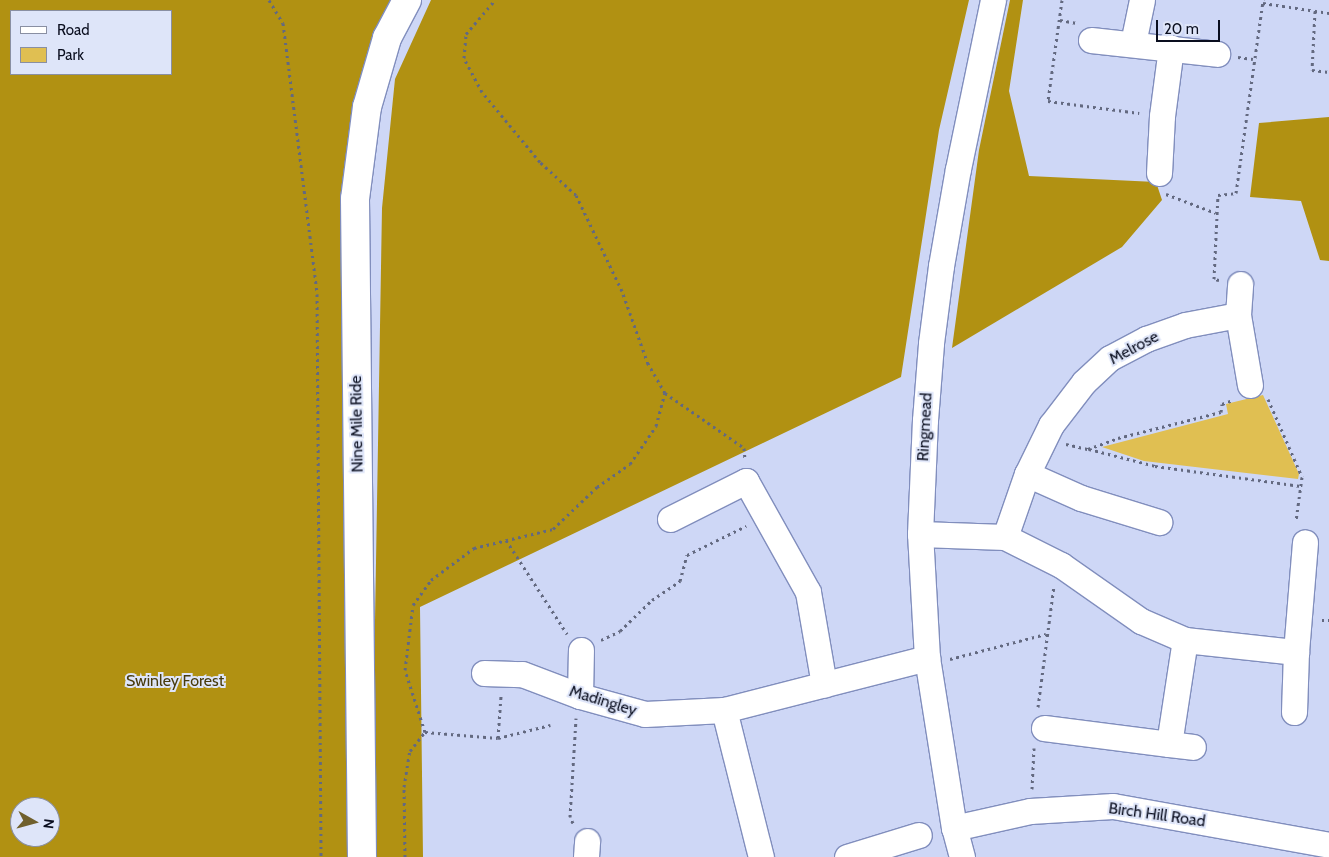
<!DOCTYPE html>
<style>
body{margin:0}
#map{position:relative;width:1329px;height:857px;overflow:hidden;background:#ced7f6;font-family:Cabin,sans-serif}
div>[style]{position:absolute}
.green>*{inset:0;background:#e0bf52}
.forest>*{inset:0;background:#b19112}
.path>*{height:3px;margin-top:-1.5px;transform-origin:0;background:repeating-linear-gradient(90deg,#636980 0 2.5px,transparent 0 6.5px)}
.roads{filter:drop-shadow(1px 0 #818ebd) drop-shadow(-1px 0 #818ebd) drop-shadow(0 1px #818ebd) drop-shadow(0 -1px #818ebd)}
.minor>*{height:25px;margin:-12.5px;padding:0 12.5px;transform-origin:12.5px;border-radius:12.5px;background:#fff}
.major>*{height:28px;margin:-14px;padding:0 14px;transform-origin:14px;border-radius:14px;background:#fff}
span{translate:-50% -50%;white-space:nowrap;text-align:center;line-height:1.15;-webkit-text-stroke:4px #dee5f9;paint-order:stroke}
.street-label{font-size:16px;color:#0a0e1f}
.park-label{font-size:16px;color:#483b0c}
.legend{position:absolute;left:10px;top:10px;width:162px;height:65px;box-sizing:border-box;background:#dee5f9;border:1px solid #898fa2;margin:0;padding:6px 9px;list-style:none;font-size:15px;color:#0a0e1f}
.legend li{display:flex;align-items:center;gap:10px;height:25px}
.legend b{width:25px;border:1px solid #898fa2}
.north{position:absolute;left:10px;top:797px;width:50px;height:50px;box-sizing:border-box;background:#dee5f9;border:1px solid #898fa2;border-radius:50%;rotate:97deg;font-size:14px;font-weight:700;line-height:20px;text-align:center;color:#0a0e1f}
.north::after{content:'';display:block;margin:auto;width:18px;height:22px;background:#70602d;clip-path:polygon(50% 0,100% 100%,50% 72%,0 100%)}
.scale{position:absolute;left:1156px;top:20px;width:64px;height:22px;box-sizing:border-box;border:2px solid #0a0e1f;border-top:0;padding-left:6px;font-size:15px;line-height:18px;white-space:nowrap;color:#0a0e1f;-webkit-text-stroke:4px #dee5f9;paint-order:stroke}
</style>
<div id="map">
<div class="green">
<i style="clip-path:polygon(1263px 395px,1299px 474px,1298px 479px,1144px 461px,1102px 447px,1228px 414px,1226px 404px)"></i>
</div>
<div class="forest">
<i style="clip-path:polygon(evenodd,0 0,394px 0,363px 67px,347px 159px,352px 857px,0 857px,0 0,11px 11px,171px 11px,171px 74px,11px 74px,11px 11px,0 0,20px 807px,50px 807px,50px 837px,20px 837px,20px 807px)"></i>
<i style="clip-path:polygon(431px 0,969px 0,939px 130px,901px 377px,420px 607px,423px 857px,371px 857px,382px 208px,395px 79px)"></i>
<i style="clip-path:polygon(1010px 0,1023px 0,1009px 91px,1029px 176px,1156px 182px,1162px 200px,1122px 247px,952px 348px,979px 150px)"></i>
<i style="clip-path:polygon(1329px 117px,1329px 261px,1320px 260px,1301px 201px,1250px 197px,1259px 123px)"></i>
</div>
<div class="path">
<i style="left:269px;top:0;width:27px;rotate:59deg"></i>
<i style="left:283px;top:23px;width:273px;rotate:82.8deg"></i>
<i style="left:317px;top:294px;width:563px;rotate:89.59deg"></i>
<i style="left:1062px;top:0;width:102px;rotate:97.9deg"></i>
<i style="left:1048px;top:101px;width:92px;rotate:7.5deg"></i>
<i style="left:1263px;top:3px;width:67px;rotate:8.6deg"></i>
<i style="left:1315px;top:11px;width:59px;rotate:92.9deg"></i>
<i style="left:1312px;top:70px;width:17px;rotate:7deg"></i>
<i style="left:1060px;top:20px;width:17px;rotate:10deg"></i>
<i style="left:1238px;top:57px;width:15px;rotate:8deg"></i>
<i style="left:1166px;top:194px;width:53px;rotate:20.8deg"></i>
<i style="left:1219px;top:280px;width:5px;rotate:-169deg"></i>
<i style="left:1214px;top:279px;width:84px;rotate:-87.3deg"></i>
<i style="left:1218px;top:195px;width:18px;rotate:-6deg"></i>
<i style="left:1236px;top:193px;width:195px;rotate:-82deg"></i>
<i style="left:665px;top:393px;width:96px;rotate:34.8deg"></i>
<i style="left:744px;top:448px;width:11px;rotate:85deg"></i>
<i style="left:1268px;top:399px;width:85px;rotate:66.4deg"></i>
<i style="left:1302px;top:477px;width:44px;rotate:97.8deg"></i>
<i style="left:1066px;top:444px;width:23px;rotate:13deg"></i>
<i style="left:1088px;top:449px;width:32px;rotate:-20deg"></i>
<i style="left:1118px;top:438px;width:106px;rotate:-14.2deg"></i>
<i style="left:1221px;top:412px;width:8px;rotate:-83deg"></i>
<i style="left:1222px;top:404px;width:12px;rotate:-20deg"></i>
<i style="left:1089px;top:449px;width:68px;rotate:14.4deg"></i>
<i style="left:1155px;top:466px;width:147px;rotate:7.8deg"></i>
<i style="left:506px;top:540px;width:112px;rotate:57deg"></i>
<i style="left:1322px;top:620px;width:7px"></i>
<i style="left:601px;top:640px;width:21px;rotate:-25deg"></i>
<i style="left:620px;top:631px;width:45px;rotate:-44.1deg"></i>
<i style="left:652px;top:600px;width:34px;rotate:-34deg"></i>
<i style="left:680px;top:581px;width:27px;rotate:-75deg"></i>
<i style="left:687px;top:555px;width:66px;rotate:-26.2deg"></i>
<i style="left:950px;top:659px;width:99px;rotate:-14.6deg"></i>
<i style="left:1038px;top:707px;width:122px;rotate:-82.5deg"></i>
<i style="left:425px;top:732px;width:73px;rotate:4.7deg"></i>
<i style="left:498px;top:738px;width:54px;rotate:-14deg"></i>
<i style="left:498px;top:738px;width:42px;rotate:-85.9deg"></i>
<i style="left:1032px;top:789px;width:41px;rotate:-87.2deg"></i>
<i style="left:573px;top:823px;width:7px;rotate:-117deg"></i>
<i style="left:570px;top:817px;width:99px;rotate:-86.5deg"></i>
<i style="left:405px;top:857px;width:70px;rotate:-90.8deg"></i>
<i style="left:404px;top:787px;width:36px;rotate:-81deg"></i>
<i style="left:410px;top:751px;width:24px;rotate:-52deg"></i>
<i style="left:425px;top:732px;width:65px;rotate:-107.9deg"></i>
<i style="left:405px;top:670px;width:65px;rotate:-83deg"></i>
<i style="left:413px;top:605px;width:31px;rotate:-54deg"></i>
<i style="left:431px;top:580px;width:54px;rotate:-36.7deg"></i>
<i style="left:474px;top:548px;width:81px;rotate:-13.5deg"></i>
<i style="left:553px;top:529px;width:61px;rotate:-43.7deg"></i>
<i style="left:597px;top:487px;width:40px;rotate:-34.9deg"></i>
<i style="left:630px;top:464px;width:46px;rotate:-55.6deg"></i>
<i style="left:656px;top:426px;width:34px;rotate:-75deg"></i>
<i style="left:665px;top:393px;width:34px;rotate:-120deg"></i>
<i style="left:648px;top:364px;width:77px;rotate:-109.6deg"></i>
<i style="left:622px;top:291px;width:106px;rotate:-115.6deg"></i>
<i style="left:576px;top:195px;width:49px;rotate:-137.5deg"></i>
<i style="left:540px;top:162px;width:91px;rotate:-129.6deg"></i>
<i style="left:482px;top:92px;width:38px;rotate:-118deg"></i>
<i style="left:464px;top:58px;width:24px;rotate:-85deg"></i>
<i style="left:466px;top:34px;width:45px;rotate:-49.5deg"></i>
</div>
<div class="roads">
<div class="minor">
<i style="left:1091px;top:40px;width:127px;rotate:6.3deg"></i>
<i style="left:1133px;top:43px;width:44px;rotate:-78.2deg"></i>
<i style="left:1159px;top:173px;width:57px;rotate:-87deg"></i>
<i style="left:1162px;top:116px;width:69px;rotate:-82.5deg"></i>
<i style="left:1238px;top:315px;width:31px;rotate:-86deg"></i>
<i style="left:1027px;top:474px;width:59px;rotate:24deg"></i>
<i style="left:1081px;top:498px;width:82px;rotate:17.1deg"></i>
<i style="left:670px;top:519px;width:85px;rotate:-26.6deg"></i>
<i style="left:746px;top:481px;width:127px;rotate:60.8deg"></i>
<i style="left:808px;top:592px;width:94px;rotate:80.2deg"></i>
<i style="left:920px;top:534px;width:85px;rotate:2deg"></i>
<i style="left:1005px;top:537px;width:63px;rotate:26.6deg"></i>
<i style="left:1061px;top:565px;width:98px;rotate:35deg"></i>
<i style="left:1141px;top:621px;width:48px;rotate:23.4deg"></i>
<i style="left:1185px;top:640px;width:112px;rotate:6.2deg"></i>
<i style="left:1296px;top:652px;width:110px;rotate:-85.3deg"></i>
<i style="left:1005px;top:537px;width:67px;rotate:-70.8deg"></i>
<i style="left:1027px;top:474px;width:55px;rotate:-63.9deg"></i>
<i style="left:1051px;top:425px;width:54px;rotate:-52.5deg"></i>
<i style="left:1084px;top:382px;width:35px;rotate:-43deg"></i>
<i style="left:1110px;top:358px;width:41px;rotate:-27.8deg"></i>
<i style="left:1146px;top:339px;width:41px;rotate:-19.7deg"></i>
<i style="left:1185px;top:325px;width:54px;rotate:-10.7deg"></i>
<i style="left:1238px;top:315px;width:71px;rotate:80.3deg"></i>
<i style="left:484px;top:673px;width:38px;rotate:2deg"></i>
<i style="left:522px;top:674px;width:62px;rotate:20.8deg"></i>
<i style="left:580px;top:696px;width:67px;rotate:15.5deg"></i>
<i style="left:645px;top:714px;width:79px;rotate:-2.9deg"></i>
<i style="left:724px;top:710px;width:210px;rotate:-14.4deg"></i>
<i style="left:580px;top:696px;width:46px;rotate:-88.8deg"></i>
<i style="left:724px;top:710px;width:152px;rotate:75.9deg"></i>
<i style="left:1294px;top:712px;width:60px;rotate:-88.1deg"></i>
<i style="left:1044px;top:728px;width:126px;rotate:7.3deg"></i>
<i style="left:1169px;top:744px;width:105px;rotate:-81.3deg"></i>
<i style="left:1169px;top:744px;width:24px;rotate:7deg"></i>
<i style="left:954px;top:828px;width:78px;rotate:-12.6deg"></i>
<i style="left:1030px;top:811px;width:83px;rotate:-3.4deg"></i>
<i style="left:1113px;top:806px;width:219px;rotate:10.2deg"></i>
<i style="left:586px;top:857px;width:16px;rotate:-86deg"></i>
<i style="left:847px;top:857px;width:75px;rotate:-17deg"></i>
<i style="left:962px;top:857px;width:30px;rotate:-105deg"></i>
<i style="left:954px;top:828px;width:172px;rotate:-99deg"></i>
<i style="left:927px;top:658px;width:124px;rotate:-93.2deg"></i>
<i style="left:920px;top:534px;width:114px;rotate:-87.5deg"></i>
<i style="left:925px;top:420px;width:77px;rotate:-85.5deg"></i>
<i style="left:931px;top:343px;width:78px;rotate:-82.6deg"></i>
<i style="left:941px;top:266px;width:98px;rotate:-80.1deg"></i>
<i style="left:958px;top:169px;width:173px;rotate:-78.3deg"></i>
</div>
<div class="major">
<i style="left:362px;top:857px;width:658px;rotate:-90.61deg"></i>
<i style="left:355px;top:199px;width:93px;rotate:-82.6deg"></i>
<i style="left:367px;top:107px;width:72px;rotate:-73.8deg"></i>
<i style="left:387px;top:38px;width:43px;rotate:-62.2deg"></i>
</div>
</div>
<div class="street-label">
<span style="left:1134px;top:348px;rotate:-28deg">Melrose</span>
<span style="left:357px;top:424px;rotate:-91deg">Nine Mile Ride</span>
<span style="left:925px;top:427px;rotate:-87deg">Ringmead</span>
<span style="left:603px;top:701px;rotate:17deg">Madingley</span>
<span style="left:1157px;top:815px;rotate:8deg">Birch Hill Road</span>
</div>
<div class="park-label">
<span style="left:175px;top:681px">Swinley Forest</span>
</div>
<ul class="legend">
<li><b style="height:6px;background:#fff"></b>Road</li>
<li><b style="height:14px;background:#e0bf52"></b>Park</li>
</ul>
<div class="north">N</div>
<div class="scale">20 m</div>
</div>
